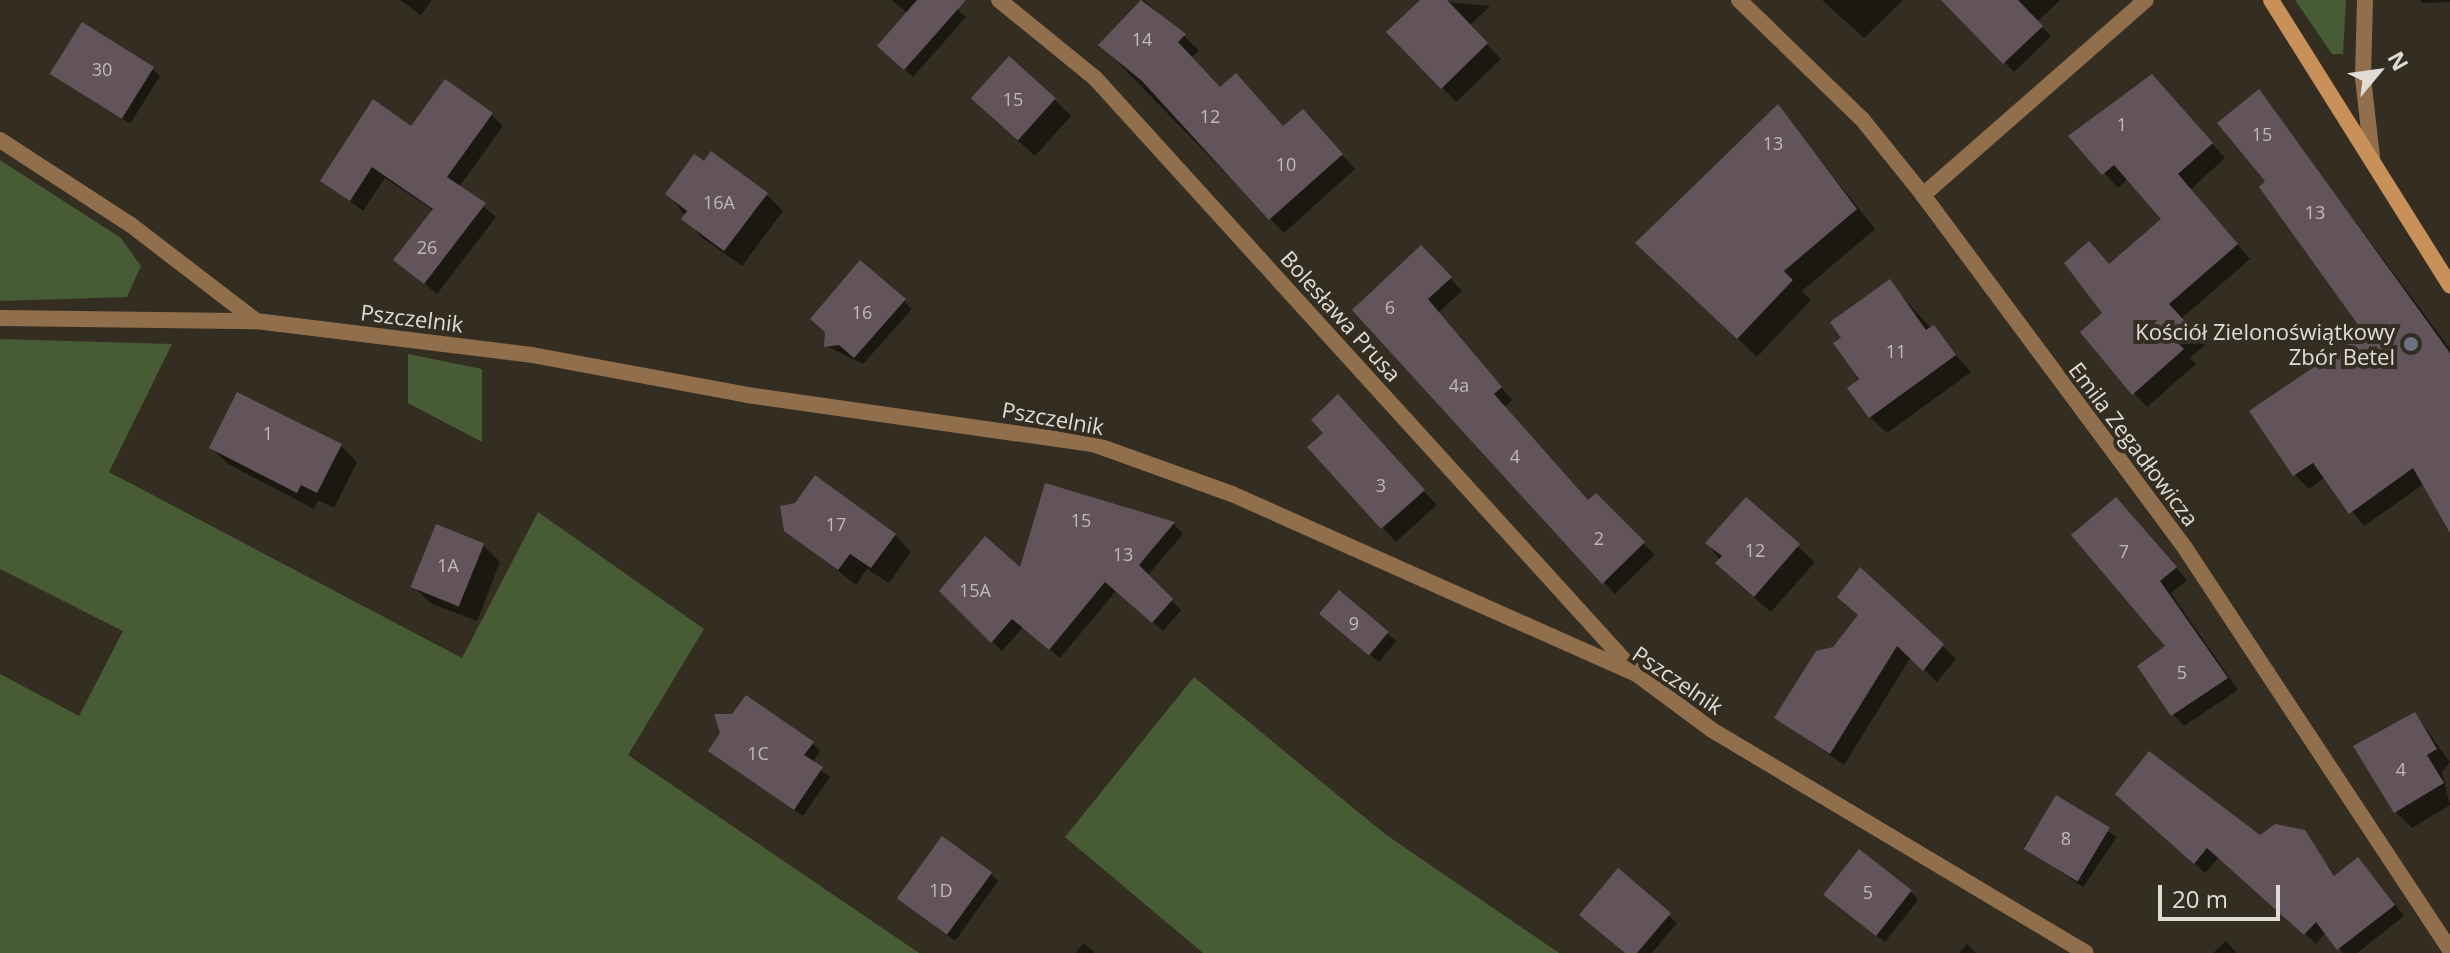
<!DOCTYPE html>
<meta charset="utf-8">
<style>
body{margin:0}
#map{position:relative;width:2450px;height:953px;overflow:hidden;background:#342d22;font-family:"Open Sans",sans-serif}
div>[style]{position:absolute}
.green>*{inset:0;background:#475b35}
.shadow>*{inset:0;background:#0007;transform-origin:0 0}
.building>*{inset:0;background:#63545c;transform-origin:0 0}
.street>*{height:16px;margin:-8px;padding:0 8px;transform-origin:8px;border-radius:8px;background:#916e4c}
.secondary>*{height:16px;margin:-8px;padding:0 8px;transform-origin:8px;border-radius:8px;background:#c99159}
.dots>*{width:22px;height:22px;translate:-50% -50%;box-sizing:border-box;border:4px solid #342d22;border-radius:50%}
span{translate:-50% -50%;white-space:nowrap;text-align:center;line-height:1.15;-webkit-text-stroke:8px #342d22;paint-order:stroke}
.number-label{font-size:18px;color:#c1bab7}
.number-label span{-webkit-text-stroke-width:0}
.street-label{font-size:22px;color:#e0dcd5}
.poi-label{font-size:22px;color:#e0dcd5}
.right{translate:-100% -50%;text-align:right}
.north{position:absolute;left:2338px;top:32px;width:80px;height:80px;-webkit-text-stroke:6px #342d22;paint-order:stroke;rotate:61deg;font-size:22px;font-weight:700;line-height:32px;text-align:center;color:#e0dcd5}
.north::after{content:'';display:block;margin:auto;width:28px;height:36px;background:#e0dcd5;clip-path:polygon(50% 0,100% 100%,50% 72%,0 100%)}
.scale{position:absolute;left:2158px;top:885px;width:122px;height:36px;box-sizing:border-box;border:4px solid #e0dcd5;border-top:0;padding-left:10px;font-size:24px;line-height:28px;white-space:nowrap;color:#e0dcd5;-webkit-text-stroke:6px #342d22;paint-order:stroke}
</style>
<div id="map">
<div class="green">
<i style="clip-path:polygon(2295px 0,2346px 0,2343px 54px,2332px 54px)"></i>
<i style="clip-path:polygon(0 160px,121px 238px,141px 266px,127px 297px,0 301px)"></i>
<i style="clip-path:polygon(0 339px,172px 344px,109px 472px,462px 658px,538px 512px,704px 629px,628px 755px,919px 953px,0 953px,0 674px,79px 716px,123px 631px,0 569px)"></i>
<i style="clip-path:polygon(408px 354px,482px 369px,482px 442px,408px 403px)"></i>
<i style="clip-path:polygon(1194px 677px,1385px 834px,1559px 953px,1203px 953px,1065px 837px)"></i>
</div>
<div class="shadow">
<i style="clip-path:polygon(400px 0,432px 0,421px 15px)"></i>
<i style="clip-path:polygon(892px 0,947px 0,966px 17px,913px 77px,887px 54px,908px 14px)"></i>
<i style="clip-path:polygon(1144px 0,1199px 50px,1191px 58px,1220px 90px,1284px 128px,1317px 126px,1355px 169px,1284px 233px,1101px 45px)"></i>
<i style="clip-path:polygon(1423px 0,1490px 6px,1469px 26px,1501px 59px,1456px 102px,1389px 32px)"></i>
<i style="clip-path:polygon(1822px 0,1903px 0,1864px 38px)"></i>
<i style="clip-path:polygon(1944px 0,2060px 0,2037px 22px,2051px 36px,2014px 72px)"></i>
<i style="clip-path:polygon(2420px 0,2450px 0,2450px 2px,2423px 3px)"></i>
<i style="clip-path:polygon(152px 68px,160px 76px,130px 124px,52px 73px)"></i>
<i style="clip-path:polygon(2166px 90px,2225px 158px,2191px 189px,2250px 259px,2181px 319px,2205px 345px,2190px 358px,2196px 364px,2147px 407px,2134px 393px,2110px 266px,2164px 219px,2129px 178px,2118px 188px,2071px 136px)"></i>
<i style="clip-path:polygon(2259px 92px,2450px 349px,2450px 526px,2424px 484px,2364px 526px,2325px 477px,2309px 489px,2295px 475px,2367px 334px,2268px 181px)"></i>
<i style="clip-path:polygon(1054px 99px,1071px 116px,1035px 156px,990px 116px)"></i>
<i style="clip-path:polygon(1778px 107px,1875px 229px,1802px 291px,1811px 300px,1757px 357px,1657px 262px)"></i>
<i style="clip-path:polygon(491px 114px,503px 126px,459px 187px,496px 217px,437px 294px,396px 260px,434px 211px,385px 178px,363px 211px,323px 181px,412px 129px)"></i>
<i style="clip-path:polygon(668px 193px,766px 194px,783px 211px,742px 266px,700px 236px)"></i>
<i style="clip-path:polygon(1421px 248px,1462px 291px,1439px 312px,1512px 400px,1504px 407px,1589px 503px,1596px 496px,1655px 555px,1615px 594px,1355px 310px)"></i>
<i style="clip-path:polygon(1889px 282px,1971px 372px,1887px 433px,1870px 417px,1844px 338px)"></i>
<i style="clip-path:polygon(904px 301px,912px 309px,863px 364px,826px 346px)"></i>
<i style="left:1351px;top:410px;width:128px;height:55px;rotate:48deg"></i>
<i style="clip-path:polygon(341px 446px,357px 462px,334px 508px,318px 500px,314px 509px,228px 464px,211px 448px)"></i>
<i style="clip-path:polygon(1047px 486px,1174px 524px,1183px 534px,1147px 576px,1181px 610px,1163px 631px,1116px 591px,1060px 658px,1023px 627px,1002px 651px,941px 590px,1021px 570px)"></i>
<i style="clip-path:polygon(1746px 500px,1815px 562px,1771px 612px,1734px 580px,1708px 543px)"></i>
<i style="clip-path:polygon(2127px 511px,2187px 580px,2171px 593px,2238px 690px,2184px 726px,2173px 714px,2168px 646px)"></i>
<i style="clip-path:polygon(437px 527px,483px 545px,500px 562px,477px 621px,430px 603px,414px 587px)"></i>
<i style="clip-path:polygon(786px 530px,895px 535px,911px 552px,889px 583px,867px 569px,856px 585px)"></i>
<i style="clip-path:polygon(1860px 569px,1956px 659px,1937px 682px,1911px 657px,1844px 765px,1777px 718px,1860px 616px)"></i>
<i style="clip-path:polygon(1339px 593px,1396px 641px,1379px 662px,1330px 621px)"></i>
<i style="clip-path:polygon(2415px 714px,2450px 762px,2442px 772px,2450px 805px,2412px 828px,2396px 812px)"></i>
<i style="clip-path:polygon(812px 743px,820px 751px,812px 763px,830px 777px,803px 816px,711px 751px)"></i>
<i style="left:2057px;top:797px;width:72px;height:60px;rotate:34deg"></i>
<i style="clip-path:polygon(2128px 804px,2260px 838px,2304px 832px,2336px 877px,2368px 870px,2404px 916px,2357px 953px,2343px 953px,2326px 932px,2316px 944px,2219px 857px,2205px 873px)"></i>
<i style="clip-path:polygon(1618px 871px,1677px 923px,1652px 953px,1626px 953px)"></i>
<i style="clip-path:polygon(990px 873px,998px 881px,955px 941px,899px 899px)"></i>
<i style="clip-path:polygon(1911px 892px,1918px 900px,1885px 942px,1834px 902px)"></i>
<i style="clip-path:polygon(2226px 941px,2237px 953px,2213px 953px)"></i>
<i style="clip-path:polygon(1083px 943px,1095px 953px,1076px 953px)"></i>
<i style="clip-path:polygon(1967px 944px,1976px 953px,1959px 953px)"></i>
</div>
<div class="building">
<i style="clip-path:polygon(917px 0,966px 0,904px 70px,877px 46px)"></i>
<i style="clip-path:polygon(1141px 0,1186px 34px,1178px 42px,1220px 87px,1236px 73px,1283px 126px,1303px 109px,1343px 154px,1269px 220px,1142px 81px,1098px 45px)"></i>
<i style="clip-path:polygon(1420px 0,1447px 0,1488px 43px,1441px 89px,1386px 32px)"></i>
<i style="clip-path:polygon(1941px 0,2018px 0,2043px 26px,2003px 64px)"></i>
<i style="left:82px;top:22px;width:85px;height:61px;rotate:32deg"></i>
<i style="left:1009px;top:56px;width:63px;height:57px;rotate:42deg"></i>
<i style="clip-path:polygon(2152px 74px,2213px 143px,2178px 174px,2238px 244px,2169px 304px,2193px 330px,2178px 343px,2184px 349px,2132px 395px,2080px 332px,2102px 313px,2064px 263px,2089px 241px,2109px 264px,2161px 219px,2114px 165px,2102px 175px,2068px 136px)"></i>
<i style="clip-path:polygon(445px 79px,493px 113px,447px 177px,486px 203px,424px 284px,393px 260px,433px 209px,372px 167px,350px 201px,320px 181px,373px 99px,411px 126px)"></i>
<i style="clip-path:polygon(2259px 89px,2450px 353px,2450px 533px,2413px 468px,2349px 514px,2313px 463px,2293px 476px,2249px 411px,2364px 333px,2259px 187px,2265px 181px,2217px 123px)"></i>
<i style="clip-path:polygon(1778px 104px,1857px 209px,1784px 271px,1793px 280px,1737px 339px,1635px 243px)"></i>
<i style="clip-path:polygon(711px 151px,768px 193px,724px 251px,681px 219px,687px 211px,665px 194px,694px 154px,704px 161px)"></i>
<i style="clip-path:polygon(1421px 245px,1452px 277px,1428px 299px,1502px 387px,1494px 394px,1588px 500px,1596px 493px,1645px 542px,1602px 584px,1352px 310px)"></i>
<i style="clip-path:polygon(860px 260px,906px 299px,854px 358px,839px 345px,824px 347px,825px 332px,810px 319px)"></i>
<i style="clip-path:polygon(1890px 279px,1926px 330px,1934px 325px,1956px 355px,1869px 418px,1847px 388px,1859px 379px,1833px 343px,1841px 338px,1830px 322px)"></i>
<i style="clip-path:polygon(237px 392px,342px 444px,317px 493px,301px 485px,297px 493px,209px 448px)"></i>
<i style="clip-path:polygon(1338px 394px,1425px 490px,1381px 529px,1307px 447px,1323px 433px,1311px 420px)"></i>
<i style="clip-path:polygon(815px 475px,896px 534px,871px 568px,850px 554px,838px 570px,784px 531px,780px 506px,795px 503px)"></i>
<i style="clip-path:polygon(1045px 483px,1175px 522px,1139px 565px,1173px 599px,1152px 623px,1105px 582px,1049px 650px,1012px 619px,991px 643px,939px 591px,985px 536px,1020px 567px)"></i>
<i style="clip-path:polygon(1746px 497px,1800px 544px,1754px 597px,1715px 563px,1722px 556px,1705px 543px)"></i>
<i style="clip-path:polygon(2116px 497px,2177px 567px,2160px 581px,2228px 678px,2171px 716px,2137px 666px,2165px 646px,2071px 535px)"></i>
<i style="left:436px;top:524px;width:52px;height:68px;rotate:22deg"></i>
<i style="clip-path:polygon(1860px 567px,1944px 644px,1923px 671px,1897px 646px,1830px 754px,1774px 718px,1816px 651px,1833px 647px,1858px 615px,1837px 597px)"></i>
<i style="left:1339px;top:590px;width:65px;height:31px;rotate:40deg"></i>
<i style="clip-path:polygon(746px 695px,814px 742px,804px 755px,823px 767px,794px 810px,708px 751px,720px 733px,714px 714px,732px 714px)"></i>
<i style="clip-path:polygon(2415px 712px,2437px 749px,2427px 755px,2444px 783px,2394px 813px,2353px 746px)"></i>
<i style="clip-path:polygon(2149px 751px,2260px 835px,2275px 824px,2305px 830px,2334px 876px,2358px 857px,2395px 905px,2337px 950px,2316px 922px,2304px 935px,2207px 848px,2194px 864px,2115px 794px)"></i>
<i style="left:2056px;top:795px;width:63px;height:63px;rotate:31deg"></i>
<i style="left:942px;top:836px;width:62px;height:77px;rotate:36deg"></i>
<i style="left:1859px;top:849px;width:67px;height:58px;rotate:38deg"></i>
<i style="clip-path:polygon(1618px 868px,1671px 913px,1637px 953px,1625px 953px,1579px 915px)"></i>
</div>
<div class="street">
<i style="left:999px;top:0;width:124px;rotate:39.1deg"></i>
<i style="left:1095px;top:78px;width:801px;rotate:47.73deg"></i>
<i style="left:1739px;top:0;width:171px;rotate:44.1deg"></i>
<i style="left:1862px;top:119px;width:97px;rotate:51.2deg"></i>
<i style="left:1923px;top:195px;width:440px;rotate:53.4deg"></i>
<i style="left:2185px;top:548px;width:481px;rotate:56.6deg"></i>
<i style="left:2365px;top:0;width:78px;rotate:91.5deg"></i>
<i style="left:2363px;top:78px;width:80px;rotate:83.5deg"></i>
<i style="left:0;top:140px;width:156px;rotate:33deg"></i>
<i style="left:131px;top:225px;width:158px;rotate:37.5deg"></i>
<i style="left:1923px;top:195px;width:296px;rotate:-41.2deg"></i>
<i style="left:0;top:318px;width:256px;rotate:0.7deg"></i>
<i style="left:256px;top:321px;width:278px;rotate:7deg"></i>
<i style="left:532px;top:355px;width:219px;rotate:10.5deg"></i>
<i style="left:747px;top:395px;width:349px;rotate:8.1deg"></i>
<i style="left:1093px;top:444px;width:148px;rotate:19.8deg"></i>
<i style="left:1232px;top:494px;width:445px;rotate:24deg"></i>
<i style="left:1638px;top:675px;width:92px;rotate:36.6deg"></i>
<i style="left:1712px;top:730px;width:435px;rotate:30.8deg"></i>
</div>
<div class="secondary">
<i style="left:2271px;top:0;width:337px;rotate:57.9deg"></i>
</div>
<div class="dots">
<i style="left:2411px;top:344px;background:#6b7280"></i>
</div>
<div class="number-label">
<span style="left:1142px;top:39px">14</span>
<span style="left:102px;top:69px">30</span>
<span style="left:1013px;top:99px">15</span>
<span style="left:1210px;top:116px">12</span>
<span style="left:2122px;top:124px">1</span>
<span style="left:2262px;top:134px">15</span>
<span style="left:1773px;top:143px">13</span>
<span style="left:1286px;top:164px">10</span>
<span style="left:719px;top:202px">16A</span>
<span style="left:2315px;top:212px">13</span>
<span style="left:427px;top:247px">26</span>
<span style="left:1390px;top:307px">6</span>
<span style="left:862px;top:312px">16</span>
<span style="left:1896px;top:351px">11</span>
<span style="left:1459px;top:385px">4a</span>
<span style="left:268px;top:433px">1</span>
<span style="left:1515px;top:456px">4</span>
<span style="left:1381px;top:485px">3</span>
<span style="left:1081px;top:520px">15</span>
<span style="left:836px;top:524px">17</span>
<span style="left:1599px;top:538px">2</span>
<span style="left:1755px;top:550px">12</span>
<span style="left:2124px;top:551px">7</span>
<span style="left:1123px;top:554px">13</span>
<span style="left:448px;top:565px">1A</span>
<span style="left:975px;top:590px">15A</span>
<span style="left:1354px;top:623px">9</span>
<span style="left:2182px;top:672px">5</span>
<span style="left:758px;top:753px">1C</span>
<span style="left:2401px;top:769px">4</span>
<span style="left:2066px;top:838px">8</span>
<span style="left:941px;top:890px">1D</span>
<span style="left:1868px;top:892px">5</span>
</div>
<div class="street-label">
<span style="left:1341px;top:316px;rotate:48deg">Bolesława Prusa</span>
<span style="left:412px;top:318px;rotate:7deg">Pszczelnik</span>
<span style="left:1053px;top:418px;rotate:10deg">Pszczelnik</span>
<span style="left:2134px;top:444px;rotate:53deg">Emila Zegadłowicza</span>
<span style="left:1678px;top:680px;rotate:34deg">Pszczelnik</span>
</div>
<div class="poi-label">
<span class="right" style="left:2395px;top:344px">Kościół Zielonoświątkowy<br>Zbór Betel</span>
</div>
<div class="north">N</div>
<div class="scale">20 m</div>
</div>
